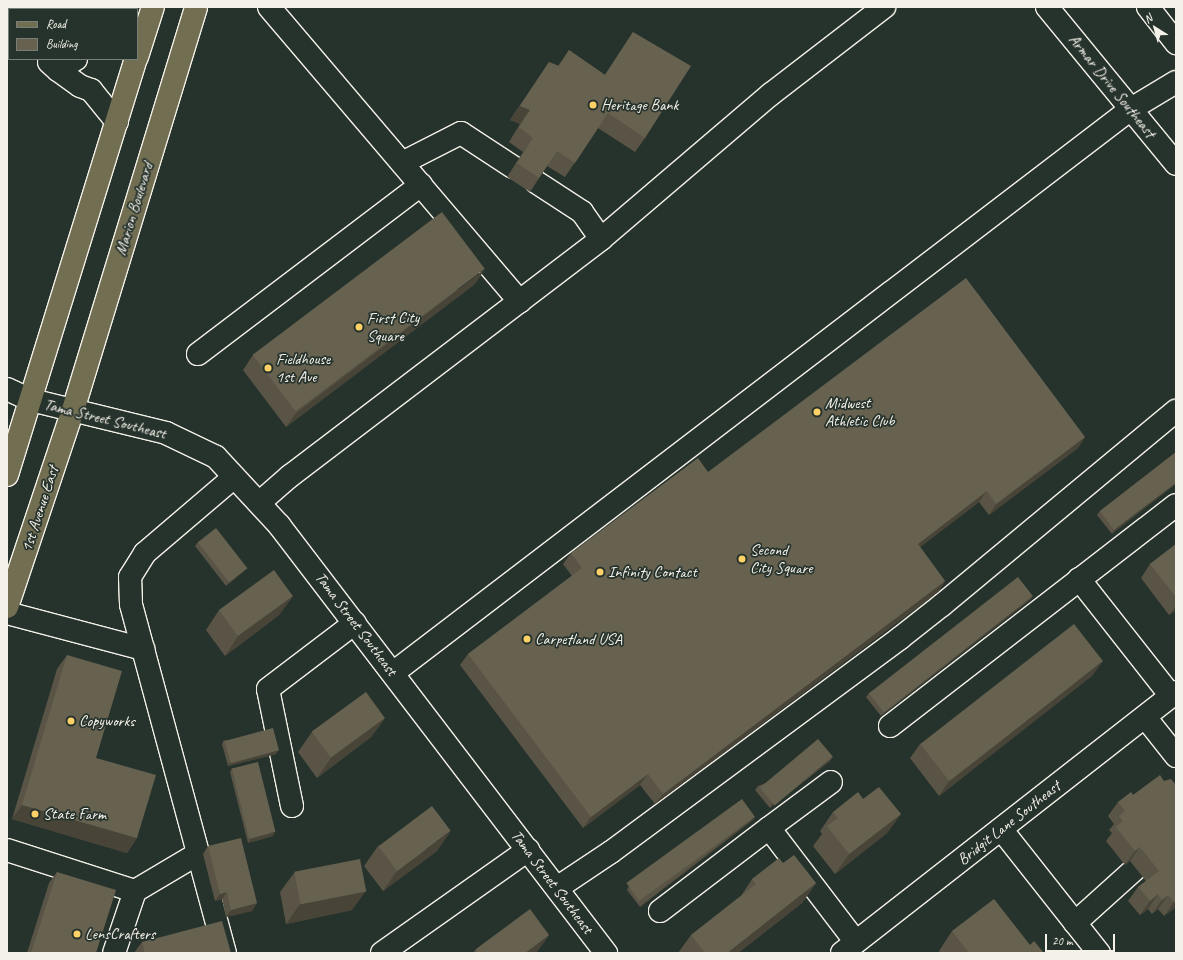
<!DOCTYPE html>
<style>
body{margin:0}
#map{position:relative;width:1183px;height:960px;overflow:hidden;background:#26332d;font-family:Caveat,sans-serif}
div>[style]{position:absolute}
.roads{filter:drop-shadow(1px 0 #f4f1e8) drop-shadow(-1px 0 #f4f1e8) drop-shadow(0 1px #f4f1e8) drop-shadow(0 -1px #f4f1e8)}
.minor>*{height:22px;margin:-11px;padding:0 11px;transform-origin:11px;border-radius:11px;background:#26332d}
.major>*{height:22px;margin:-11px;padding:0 11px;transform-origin:11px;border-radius:11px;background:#726e52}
.wall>*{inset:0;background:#595445}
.shaded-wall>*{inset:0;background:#484538}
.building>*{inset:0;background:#676250;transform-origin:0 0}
.dots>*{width:11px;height:11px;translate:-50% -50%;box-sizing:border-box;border:2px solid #26332d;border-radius:50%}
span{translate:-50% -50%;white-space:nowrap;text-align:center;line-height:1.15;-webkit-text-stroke:3.5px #26332d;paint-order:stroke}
.street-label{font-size:16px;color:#f4f1e8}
.poi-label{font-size:16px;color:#f4f1e8}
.left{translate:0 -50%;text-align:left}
.frame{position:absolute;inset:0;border:8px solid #f4f1e8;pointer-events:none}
.legend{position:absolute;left:8px;top:8px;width:130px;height:52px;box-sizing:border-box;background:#26332d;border:1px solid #787f78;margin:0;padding:5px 7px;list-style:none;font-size:12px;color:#f4f1e8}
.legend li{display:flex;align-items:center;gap:8px;height:20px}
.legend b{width:20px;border:1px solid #787f78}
.north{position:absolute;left:1135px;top:8px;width:40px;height:40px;-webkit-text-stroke:3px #26332d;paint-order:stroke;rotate:323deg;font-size:11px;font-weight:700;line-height:16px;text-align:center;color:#f4f1e8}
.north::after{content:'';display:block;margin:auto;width:14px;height:18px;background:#f4f1e8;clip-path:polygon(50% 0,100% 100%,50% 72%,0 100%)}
.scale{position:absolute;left:1045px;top:934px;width:70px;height:18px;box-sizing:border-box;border:2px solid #f4f1e8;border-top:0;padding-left:5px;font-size:12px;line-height:14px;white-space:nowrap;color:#f4f1e8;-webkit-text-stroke:3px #26332d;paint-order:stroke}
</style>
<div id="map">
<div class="roads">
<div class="minor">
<i style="left:34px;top:7px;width:2px;rotate:63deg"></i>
<i style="left:79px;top:7px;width:4px;rotate:34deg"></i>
<i style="left:269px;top:7px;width:387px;rotate:49.6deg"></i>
<i style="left:1047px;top:7px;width:203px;rotate:50.6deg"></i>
<i style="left:1148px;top:7px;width:46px;rotate:52.1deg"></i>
<i style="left:49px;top:62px;width:12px;rotate:42deg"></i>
<i style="left:58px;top:70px;width:21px;rotate:-31deg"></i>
<i style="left:58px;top:70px;width:27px;rotate:36deg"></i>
<i style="left:80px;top:86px;width:12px;rotate:20deg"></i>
<i style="left:91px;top:90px;width:41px;rotate:50.9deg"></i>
<i style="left:402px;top:163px;width:66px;rotate:-27deg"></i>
<i style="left:461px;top:133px;width:62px;rotate:33.2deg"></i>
<i style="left:536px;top:182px;width:55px;rotate:33.1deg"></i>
<i style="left:582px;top:212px;width:33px;rotate:55deg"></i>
<i style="left:198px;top:354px;width:280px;rotate:-37.2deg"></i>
<i style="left:7px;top:389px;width:26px;rotate:25deg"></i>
<i style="left:31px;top:400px;width:139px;rotate:13.7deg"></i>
<i style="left:166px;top:433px;width:55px;rotate:25.6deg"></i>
<i style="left:216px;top:457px;width:93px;rotate:47.2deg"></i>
<i style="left:279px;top:525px;width:539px;rotate:52.62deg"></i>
<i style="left:259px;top:503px;width:41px;rotate:-41.1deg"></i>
<i style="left:290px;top:476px;width:391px;rotate:-37.3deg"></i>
<i style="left:601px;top:239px;width:223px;rotate:-40.5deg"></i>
<i style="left:771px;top:94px;width:143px;rotate:-37.6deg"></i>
<i style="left:1079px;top:579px;width:149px;rotate:51.8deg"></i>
<i style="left:7px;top:613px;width:141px;rotate:14.8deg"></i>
<i style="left:393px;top:673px;width:929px;rotate:-37.39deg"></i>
<i style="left:1131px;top:109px;width:52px;rotate:-31deg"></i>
<i style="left:1145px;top:717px;width:50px;rotate:51.5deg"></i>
<i style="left:890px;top:726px;width:361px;rotate:-37.7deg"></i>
<i style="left:292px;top:806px;width:119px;rotate:-101.6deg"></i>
<i style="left:268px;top:689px;width:109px;rotate:-37.2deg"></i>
<i style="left:769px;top:828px;width:77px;rotate:-36.6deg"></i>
<i style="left:1001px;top:829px;width:158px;rotate:51.7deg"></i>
<i style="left:7px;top:850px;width:134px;rotate:17.8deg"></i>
<i style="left:557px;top:888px;width:65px;rotate:-33.7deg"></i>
<i style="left:611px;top:852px;width:360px;rotate:-36.5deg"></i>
<i style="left:900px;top:638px;width:53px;rotate:-38.2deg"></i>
<i style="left:942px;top:605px;width:304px;rotate:-39.7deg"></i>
<i style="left:660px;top:911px;width:137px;rotate:-37.3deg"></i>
<i style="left:769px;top:828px;width:143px;rotate:52.7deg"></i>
<i style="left:1075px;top:923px;width:136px;rotate:-42deg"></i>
<i style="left:114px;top:953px;width:65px;rotate:-71.3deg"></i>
<i style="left:135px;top:891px;width:74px;rotate:-30.7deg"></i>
<i style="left:225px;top:953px;width:361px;rotate:-105.1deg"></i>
<i style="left:131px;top:604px;width:27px;rotate:-92deg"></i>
<i style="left:130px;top:577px;width:28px;rotate:-58deg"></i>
<i style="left:145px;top:553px;width:117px;rotate:-40.5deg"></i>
<i style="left:382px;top:953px;width:179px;rotate:-35.2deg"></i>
<i style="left:842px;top:953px;width:424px;rotate:-38deg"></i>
</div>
<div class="major">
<i style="left:137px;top:57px;width:52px;rotate:-72.3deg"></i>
<i style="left:7px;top:475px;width:436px;rotate:-72.8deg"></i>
<i style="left:7px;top:607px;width:208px;rotate:-71.5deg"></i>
<i style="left:73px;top:410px;width:421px;rotate:-73deg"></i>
</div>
</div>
<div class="wall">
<i style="clip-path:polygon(633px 32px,645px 138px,635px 152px,598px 128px,565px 177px,547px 166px,530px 192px,507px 177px,523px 152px,509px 142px,520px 124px,510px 120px,549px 62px,558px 66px,569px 50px,605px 75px)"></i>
<i style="clip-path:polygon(475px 284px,286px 427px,243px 370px,253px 355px)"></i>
<i style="clip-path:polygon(1085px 437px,1078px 448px,989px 515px,979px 502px,920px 547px,945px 581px,938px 592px,655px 804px,640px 785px,583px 828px,460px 665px,468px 654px,572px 576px,563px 564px,571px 553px,708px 472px)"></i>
<i style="clip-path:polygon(1176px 452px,1112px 534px,1097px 515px,1100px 511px)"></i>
<i style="clip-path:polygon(198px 542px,244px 571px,226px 586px,195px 546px)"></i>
<i style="clip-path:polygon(1176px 544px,1176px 610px,1169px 615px,1141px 578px,1150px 564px)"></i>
<i style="clip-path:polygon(293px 596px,279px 615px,225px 656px,206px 630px,219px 610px)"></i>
<i style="clip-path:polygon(1033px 596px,1030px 600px,881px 716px,866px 697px,869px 693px)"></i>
<i style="clip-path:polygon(67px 655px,96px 758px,137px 838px,127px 853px,12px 819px,57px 669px)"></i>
<i style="clip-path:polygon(1093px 675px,939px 796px,910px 758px,920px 744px)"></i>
<i style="clip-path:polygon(385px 718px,371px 737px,317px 778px,298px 752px,312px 732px)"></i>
<i style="clip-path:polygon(224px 740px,276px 754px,228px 766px,222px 744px)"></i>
<i style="clip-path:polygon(833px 757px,830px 761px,770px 808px,755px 790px,758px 786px)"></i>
<i style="clip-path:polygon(232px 768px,273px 836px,248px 843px,230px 772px)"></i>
<i style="clip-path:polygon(1176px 783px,1176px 907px,1164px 916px,1158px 909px,1152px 914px,1148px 909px,1140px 915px,1128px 901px,1138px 887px,1146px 881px,1130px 861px,1125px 865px,1106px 841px,1112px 833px,1109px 830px,1114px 824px,1108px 816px,1118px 802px,1133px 795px,1175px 784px)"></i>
<i style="clip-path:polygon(863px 799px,901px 814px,887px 833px,835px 874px,813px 846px,822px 834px,820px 831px,833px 812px)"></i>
<i style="clip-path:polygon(755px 817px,753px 820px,640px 907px,627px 890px,629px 886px)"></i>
<i style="clip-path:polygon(208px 846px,257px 903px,252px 911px,226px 917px,222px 899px,215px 901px,203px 854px)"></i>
<i style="clip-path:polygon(378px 846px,437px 851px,383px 891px,364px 866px)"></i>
<i style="clip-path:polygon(783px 863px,816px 883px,802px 903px,738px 953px,678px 953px,691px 935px,741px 896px,752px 879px)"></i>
<i style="clip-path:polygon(57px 872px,96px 953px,27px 953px,49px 883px)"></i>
<i style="clip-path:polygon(294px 873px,352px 910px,286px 924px,280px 892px)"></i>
<i style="clip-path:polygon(952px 931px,1030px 945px,1044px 953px,940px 953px,939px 951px)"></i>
<i style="clip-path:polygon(549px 935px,536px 953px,473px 953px,476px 949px)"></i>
<i style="clip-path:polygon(142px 942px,231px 953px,134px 953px)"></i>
</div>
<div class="shaded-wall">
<i style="clip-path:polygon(520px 106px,530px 110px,520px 124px,510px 120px)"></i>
<i style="clip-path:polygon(485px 269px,475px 284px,286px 427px,296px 413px)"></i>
<i style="clip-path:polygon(1085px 437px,1078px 448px,989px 515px,996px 504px)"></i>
<i style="clip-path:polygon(1176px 483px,1176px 484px,1112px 534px,1114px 530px)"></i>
<i style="clip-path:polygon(987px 491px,979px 502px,910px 555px,918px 544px)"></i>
<i style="clip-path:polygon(247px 568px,244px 571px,226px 586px,229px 582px)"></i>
<i style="clip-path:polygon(945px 581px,938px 592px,655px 804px,663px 794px)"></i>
<i style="clip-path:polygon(293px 596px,279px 615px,225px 656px,238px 636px)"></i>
<i style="clip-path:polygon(1033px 596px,1030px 600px,881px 716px,884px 713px)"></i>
<i style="clip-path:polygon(1176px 606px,1176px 610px,1169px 615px)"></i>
<i style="clip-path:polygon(1103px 661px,1093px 675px,939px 796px,949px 781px)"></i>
<i style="clip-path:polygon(385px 718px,371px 737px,317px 778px,331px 758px)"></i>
<i style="clip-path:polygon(279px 750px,276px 754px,228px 766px,230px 762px)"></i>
<i style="clip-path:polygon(833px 757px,830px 761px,770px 808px,772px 804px)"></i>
<i style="clip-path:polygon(648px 774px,640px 785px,583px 828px,591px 817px)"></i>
<i style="clip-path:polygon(22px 805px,137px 838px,127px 853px,12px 819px)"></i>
<i style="clip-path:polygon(901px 814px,887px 833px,835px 874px,849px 854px)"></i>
<i style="clip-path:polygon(755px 817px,753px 820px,640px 907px,643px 904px)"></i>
<i style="clip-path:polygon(451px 831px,437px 851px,383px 891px,397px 871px)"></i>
<i style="clip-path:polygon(275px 832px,273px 836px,248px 843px,250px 839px)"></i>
<i style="clip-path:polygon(1140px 847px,1130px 861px,1125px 865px,1135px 851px)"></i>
<i style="clip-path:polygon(816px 883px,802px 903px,738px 953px,727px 953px)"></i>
<i style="clip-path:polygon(366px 891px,352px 910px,286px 924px,300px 904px)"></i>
<i style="clip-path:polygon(227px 892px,222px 899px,215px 901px,220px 894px)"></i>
<i style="clip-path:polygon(1158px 894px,1148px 909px,1140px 915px,1150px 901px)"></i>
<i style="clip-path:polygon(1168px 895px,1158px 909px,1152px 914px,1162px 900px)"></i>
<i style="clip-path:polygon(1176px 901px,1176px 907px,1164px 916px,1174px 902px)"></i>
<i style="clip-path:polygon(257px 903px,252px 911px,226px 917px,231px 910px)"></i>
<i style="clip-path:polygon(549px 935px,536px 953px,525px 953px)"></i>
</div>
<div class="building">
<i style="clip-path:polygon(633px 32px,691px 66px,645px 138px,608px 113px,575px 163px,557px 151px,539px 178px,517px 163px,533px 138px,519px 127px,530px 110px,520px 106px,549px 62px,559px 66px,569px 50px,605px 75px)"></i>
<i style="left:442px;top:212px;width:71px;height:237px;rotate:53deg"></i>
<i style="clip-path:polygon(966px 278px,1085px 437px,996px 504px,987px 491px,918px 544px,945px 581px,663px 794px,648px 774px,591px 817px,468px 654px,582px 568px,571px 553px,698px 458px,708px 472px)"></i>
<i style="clip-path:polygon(1176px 452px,1176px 483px,1114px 530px,1100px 511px)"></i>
<i style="left:216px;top:528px;width:51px;height:23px;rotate:52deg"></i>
<i style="clip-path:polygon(1176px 544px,1176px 597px,1150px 564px)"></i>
<i style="left:274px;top:570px;width:32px;height:68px;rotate:54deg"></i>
<i style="left:1018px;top:577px;width:24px;height:189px;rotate:52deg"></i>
<i style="left:1074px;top:624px;width:47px;height:195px;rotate:52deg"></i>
<i style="clip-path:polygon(67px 655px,122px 671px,96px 758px,156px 775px,137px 838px,22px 805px)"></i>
<i style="left:366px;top:692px;width:32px;height:67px;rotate:54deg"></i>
<i style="left:273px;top:728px;width:23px;height:50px;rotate:75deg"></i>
<i style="left:818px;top:739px;width:23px;height:76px;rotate:50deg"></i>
<i style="left:258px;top:762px;width:72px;height:27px;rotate:76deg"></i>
<i style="clip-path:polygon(1160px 775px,1164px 781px,1171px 779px,1175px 784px,1176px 783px,1176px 901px,1174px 902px,1168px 895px,1162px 900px,1158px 894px,1150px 901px,1138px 887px,1159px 871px,1140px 847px,1135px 851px,1116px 827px,1123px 821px,1119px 816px,1125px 811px,1118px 802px,1131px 792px,1133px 795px)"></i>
<i style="clip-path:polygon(879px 787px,901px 814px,849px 854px,827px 826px,838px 818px,833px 812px,858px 792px,863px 799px)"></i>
<i style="left:742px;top:799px;width:22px;height:143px;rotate:54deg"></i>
<i style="left:432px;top:806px;width:31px;height:67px;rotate:53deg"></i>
<i style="clip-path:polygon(241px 838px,257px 903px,231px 910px,227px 892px,220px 894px,208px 846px)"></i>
<i style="clip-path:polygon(794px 855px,816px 883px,727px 953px,705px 953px,691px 935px,756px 884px,752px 879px,779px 858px,783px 863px)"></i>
<i style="left:360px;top:859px;width:33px;height:67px;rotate:79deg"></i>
<i style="clip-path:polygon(57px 872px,116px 890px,96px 953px,31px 953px)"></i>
<i style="clip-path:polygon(994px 899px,1030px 945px,1034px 941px,1044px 953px,969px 953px,952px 931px)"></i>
<i style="clip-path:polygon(530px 909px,549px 935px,525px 953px,478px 953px,476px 949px)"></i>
<i style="clip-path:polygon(222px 921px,231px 953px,145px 953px,142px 942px)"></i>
</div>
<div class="dots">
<i style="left:593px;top:105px;background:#ffd166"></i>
<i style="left:359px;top:327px;background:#ffd166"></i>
<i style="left:268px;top:368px;background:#ffd166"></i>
<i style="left:817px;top:412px;background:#ffd166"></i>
<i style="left:742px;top:559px;background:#ffd166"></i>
<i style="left:600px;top:572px;background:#ffd166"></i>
<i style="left:527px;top:639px;background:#ffd166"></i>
<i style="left:71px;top:721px;background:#ffd166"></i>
<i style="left:35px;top:814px;background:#ffd166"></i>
<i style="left:77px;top:934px;background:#ffd166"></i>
</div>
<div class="street-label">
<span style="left:1112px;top:86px;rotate:51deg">Armar Drive Southeast</span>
<span style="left:134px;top:209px;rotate:-73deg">Marion Boulevard</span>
<span style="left:105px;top:419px;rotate:14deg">Tama Street Southeast</span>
<span style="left:40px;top:509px;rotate:-72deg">1st Avenue East</span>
<span style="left:356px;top:624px;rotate:53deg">Tama Street Southeast</span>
<span style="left:1009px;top:823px;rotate:-38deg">Bridgit Lane Southeast</span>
<span style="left:552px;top:882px;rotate:53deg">Tama Street Southeast</span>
</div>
<div class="poi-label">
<span class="left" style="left:601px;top:105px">Heritage Bank</span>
<span class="left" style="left:367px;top:327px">First City<br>Square</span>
<span class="left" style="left:276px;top:368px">Fieldhouse<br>1st Ave</span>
<span class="left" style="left:825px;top:412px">Midwest<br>Athletic Club</span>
<span class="left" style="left:750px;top:559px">Second<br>City Square</span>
<span class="left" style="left:608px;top:572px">Infinity Contact</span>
<span class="left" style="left:535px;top:639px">Carpetland USA</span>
<span class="left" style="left:79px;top:721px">Copyworks</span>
<span class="left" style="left:43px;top:814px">State Farm</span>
<span class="left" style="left:85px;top:934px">LensCrafters</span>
</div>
<div class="frame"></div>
<ul class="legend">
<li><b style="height:5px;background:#726e52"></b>Road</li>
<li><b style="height:11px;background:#676250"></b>Building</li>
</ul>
<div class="north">N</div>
<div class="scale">20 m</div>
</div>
